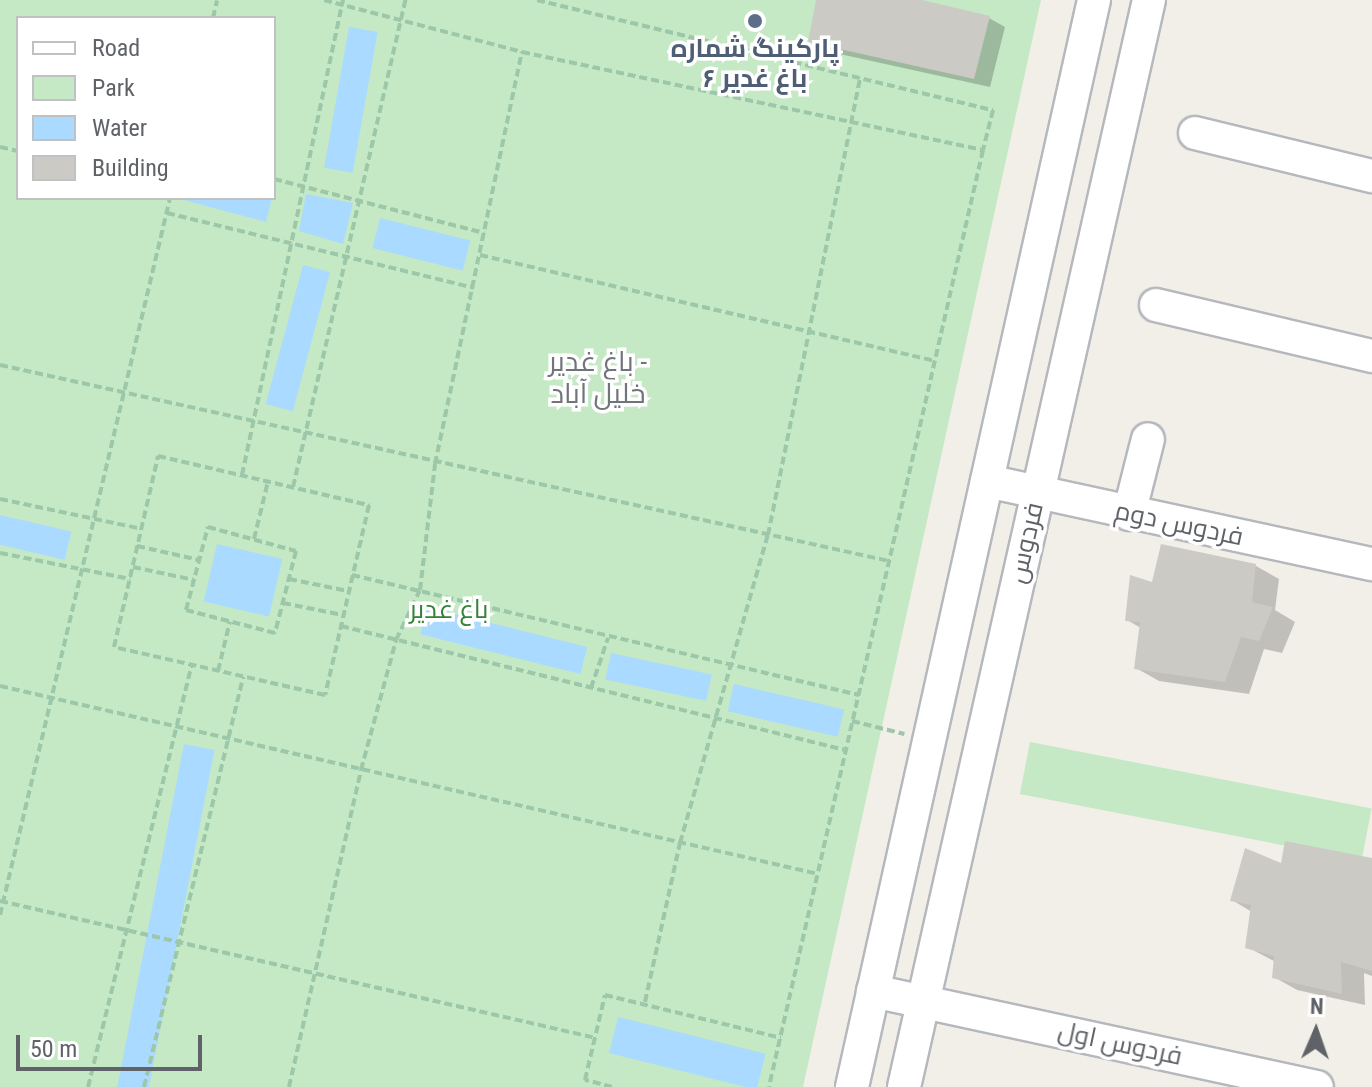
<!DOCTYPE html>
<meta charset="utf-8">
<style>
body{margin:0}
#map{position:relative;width:1372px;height:1087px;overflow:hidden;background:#f1efe8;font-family:"Roboto Condensed",Cairo,sans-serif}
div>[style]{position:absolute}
.green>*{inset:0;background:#c5e8c5;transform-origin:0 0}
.water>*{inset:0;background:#aadaff;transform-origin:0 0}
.shadow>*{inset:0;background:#0003}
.building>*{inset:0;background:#cccac5}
.path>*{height:4px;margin-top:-2px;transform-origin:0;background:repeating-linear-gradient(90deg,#9cc7a9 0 8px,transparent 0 12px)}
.roads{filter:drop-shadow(2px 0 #b5b8bc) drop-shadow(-2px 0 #b5b8bc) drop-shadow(0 2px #b5b8bc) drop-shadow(0 -2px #b5b8bc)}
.minor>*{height:32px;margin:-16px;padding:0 16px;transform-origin:16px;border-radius:16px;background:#fff}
.dots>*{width:22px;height:22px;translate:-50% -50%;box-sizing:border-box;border:4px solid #fff;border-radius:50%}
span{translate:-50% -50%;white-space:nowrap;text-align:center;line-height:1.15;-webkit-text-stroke:7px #fff;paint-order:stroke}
.service-label{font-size:26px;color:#4e5e75;font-weight:700}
.street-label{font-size:26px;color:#5f6368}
.park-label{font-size:26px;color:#348238}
.neighbourhood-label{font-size:28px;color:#70757a}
.legend{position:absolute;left:16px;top:16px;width:260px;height:184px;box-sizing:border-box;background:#fff;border:2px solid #bfc1c3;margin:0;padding:10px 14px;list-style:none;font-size:24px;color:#5f6368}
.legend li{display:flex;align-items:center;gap:16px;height:40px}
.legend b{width:40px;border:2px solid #bfc1c3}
.north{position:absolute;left:1276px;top:991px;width:80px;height:80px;-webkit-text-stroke:6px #fff;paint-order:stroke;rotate:2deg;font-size:22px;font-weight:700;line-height:32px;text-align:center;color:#5f6368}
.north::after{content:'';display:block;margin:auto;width:28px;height:36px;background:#5f6368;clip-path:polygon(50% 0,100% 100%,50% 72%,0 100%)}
.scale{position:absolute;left:16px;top:1035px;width:186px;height:36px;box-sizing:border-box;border:4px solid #5f6368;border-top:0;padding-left:10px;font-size:24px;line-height:28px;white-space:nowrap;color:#5f6368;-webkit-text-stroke:6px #fff;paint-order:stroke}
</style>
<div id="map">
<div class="green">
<i style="clip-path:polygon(evenodd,0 0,1041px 0,803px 1087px,0 1087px,0 0,18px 18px,274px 18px,274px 198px,18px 198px,18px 18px)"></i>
<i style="left:1030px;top:742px;width:348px;height:53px;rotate:11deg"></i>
</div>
<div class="water">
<i style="left:349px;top:27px;width:29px;height:143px;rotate:10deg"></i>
<i style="clip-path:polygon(306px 194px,353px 203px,343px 244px,299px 231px)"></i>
<i style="clip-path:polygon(176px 198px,272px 198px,266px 222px)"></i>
<i style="left:380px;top:218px;width:93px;height:31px;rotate:14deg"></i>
<i style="left:303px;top:265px;width:28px;height:144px;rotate:15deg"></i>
<i style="left:0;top:515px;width:73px;height:29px;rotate:13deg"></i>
<i style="left:217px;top:544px;width:67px;height:59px;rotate:13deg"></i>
<i style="left:427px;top:607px;width:165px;height:28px;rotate:14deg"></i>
<i style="left:611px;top:653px;width:103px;height:27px;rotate:12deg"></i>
<i style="left:734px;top:684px;width:113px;height:28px;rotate:13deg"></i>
<i style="left:184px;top:744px;width:31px;height:353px;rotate:11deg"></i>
<i style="left:618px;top:1017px;width:152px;height:37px;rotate:14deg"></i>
</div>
<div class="shadow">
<i style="clip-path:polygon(818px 0,914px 0,989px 18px,1005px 27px,990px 87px,826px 51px,810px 41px)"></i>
<i style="clip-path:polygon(1256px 566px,1279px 579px,1275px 610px,1295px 622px,1282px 653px,1264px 649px,1249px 694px,1159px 681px,1136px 668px,1141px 628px,1127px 620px,1153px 585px)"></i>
<i style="clip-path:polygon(1372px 860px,1372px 976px,1364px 973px,1365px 1005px,1297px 990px,1274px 977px,1276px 962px,1247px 947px,1252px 912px,1232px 900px,1283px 866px)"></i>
</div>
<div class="building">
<i style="clip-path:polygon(816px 0,922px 0,990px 16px,974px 79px,808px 42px)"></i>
<i style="clip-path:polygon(1161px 544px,1256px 564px,1252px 602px,1273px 607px,1259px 641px,1241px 637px,1225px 682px,1134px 669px,1140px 622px,1125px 621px,1130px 575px,1152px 582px)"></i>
<i style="clip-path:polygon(1285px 841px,1372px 858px,1372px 971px,1341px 962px,1342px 994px,1272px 978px,1274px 956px,1245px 948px,1251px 905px,1230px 901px,1245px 848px,1281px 863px)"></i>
</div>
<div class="path">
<i style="left:324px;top:0;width:205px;rotate:14.7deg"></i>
<i style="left:522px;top:52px;width:471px;rotate:12deg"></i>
<i style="left:983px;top:150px;width:961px;rotate:102.87deg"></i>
<i style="left:537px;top:0;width:469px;rotate:13.6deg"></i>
<i style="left:993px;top:110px;width:41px;rotate:104deg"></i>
<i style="left:213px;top:18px;width:18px;rotate:-77deg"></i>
<i style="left:0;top:147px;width:18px;rotate:13deg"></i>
<i style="left:274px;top:179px;width:217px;rotate:14.4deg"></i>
<i style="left:167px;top:213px;width:316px;rotate:13.7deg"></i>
<i style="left:480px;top:255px;width:467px;rotate:13.1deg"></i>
<i style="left:0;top:365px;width:910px;rotate:12.43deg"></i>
<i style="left:158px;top:456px;width:217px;rotate:13.1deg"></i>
<i style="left:369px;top:505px;width:195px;rotate:103deg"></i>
<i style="left:325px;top:695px;width:216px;rotate:-167.2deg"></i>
<i style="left:114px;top:647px;width:196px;rotate:-77deg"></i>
<i style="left:242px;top:475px;width:486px;rotate:-78deg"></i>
<i style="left:293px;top:487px;width:500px;rotate:-77deg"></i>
<i style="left:0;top:499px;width:145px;rotate:11.9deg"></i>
<i style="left:208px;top:527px;width:91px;rotate:15.3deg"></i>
<i style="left:296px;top:551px;width:85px;rotate:104.4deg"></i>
<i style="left:275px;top:633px;width:92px;rotate:-165.5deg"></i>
<i style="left:186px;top:610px;width:86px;rotate:-75.2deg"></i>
<i style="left:254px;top:539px;width:60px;rotate:-76.4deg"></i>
<i style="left:137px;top:546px;width:64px;rotate:12.7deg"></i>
<i style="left:0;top:553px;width:133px;rotate:11.3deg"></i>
<i style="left:133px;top:567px;width:62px;rotate:12deg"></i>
<i style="left:352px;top:575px;width:521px;rotate:13.32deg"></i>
<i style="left:289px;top:579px;width:60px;rotate:11.5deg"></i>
<i style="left:283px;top:603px;width:61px;rotate:11.3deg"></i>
<i style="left:341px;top:626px;width:519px;rotate:13.82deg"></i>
<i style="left:218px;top:671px;width:51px;rotate:-76.5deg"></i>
<i style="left:0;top:686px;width:839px;rotate:12.94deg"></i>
<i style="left:591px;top:688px;width:53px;rotate:-71.2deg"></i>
<i style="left:852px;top:721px;width:54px;rotate:14deg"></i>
<i style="left:0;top:901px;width:612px;rotate:12.95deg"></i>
<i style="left:0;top:915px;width:737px;rotate:-76.66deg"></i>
<i style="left:645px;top:1002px;width:163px;rotate:-77.6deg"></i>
<i style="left:680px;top:843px;width:320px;rotate:-74.1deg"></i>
<i style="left:768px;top:535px;width:466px;rotate:-78.6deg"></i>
<i style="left:88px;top:1087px;width:435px;rotate:-76.2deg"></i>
<i style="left:144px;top:1087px;width:422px;rotate:-76.4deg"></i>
<i style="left:289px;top:1087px;width:325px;rotate:-77.2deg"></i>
<i style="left:361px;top:770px;width:135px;rotate:-74.9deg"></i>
<i style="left:396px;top:640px;width:55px;rotate:-64.4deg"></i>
<i style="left:420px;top:590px;width:127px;rotate:-83.2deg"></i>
<i style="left:435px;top:464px;width:421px;rotate:-78.1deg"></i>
<i style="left:612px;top:1087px;width:28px;rotate:-165deg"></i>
<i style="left:585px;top:1080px;width:87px;rotate:-76.8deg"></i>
<i style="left:605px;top:995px;width:181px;rotate:13.7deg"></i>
</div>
<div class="roads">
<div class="minor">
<i style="left:1195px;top:133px;width:182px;rotate:13.7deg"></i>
<i style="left:1156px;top:305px;width:222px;rotate:13.3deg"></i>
<i style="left:987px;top:481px;width:394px;rotate:12.2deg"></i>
<i style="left:1129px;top:514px;width:77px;rotate:-75.8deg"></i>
<i style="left:873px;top:991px;width:454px;rotate:12.2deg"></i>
<i style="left:852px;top:1087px;width:1114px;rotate:-77.45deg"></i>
<i style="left:904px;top:1087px;width:1114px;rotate:-77.3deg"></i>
</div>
</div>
<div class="dots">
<i style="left:755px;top:21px;background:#5c6f8a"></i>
</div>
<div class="service-label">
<span style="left:755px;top:64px">پارکینگ شماره<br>۶ باغ غدیر</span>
</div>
<div class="street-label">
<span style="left:1179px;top:524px;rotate:12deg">فردوس دوم</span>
<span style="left:1026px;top:543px;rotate:-77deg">فردوس</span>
<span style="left:1120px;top:1044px;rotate:12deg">فردوس اول</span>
</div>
<div class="park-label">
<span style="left:449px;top:610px">باغ غدیر</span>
</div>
<div class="neighbourhood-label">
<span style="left:598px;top:378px">باغ غدیر -<br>خلیل آباد</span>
</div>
<ul class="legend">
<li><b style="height:10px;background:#fff"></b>Road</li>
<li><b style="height:22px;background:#c5e8c5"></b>Park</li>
<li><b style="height:22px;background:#aadaff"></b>Water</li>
<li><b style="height:22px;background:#cccac5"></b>Building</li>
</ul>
<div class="north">N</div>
<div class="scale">50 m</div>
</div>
